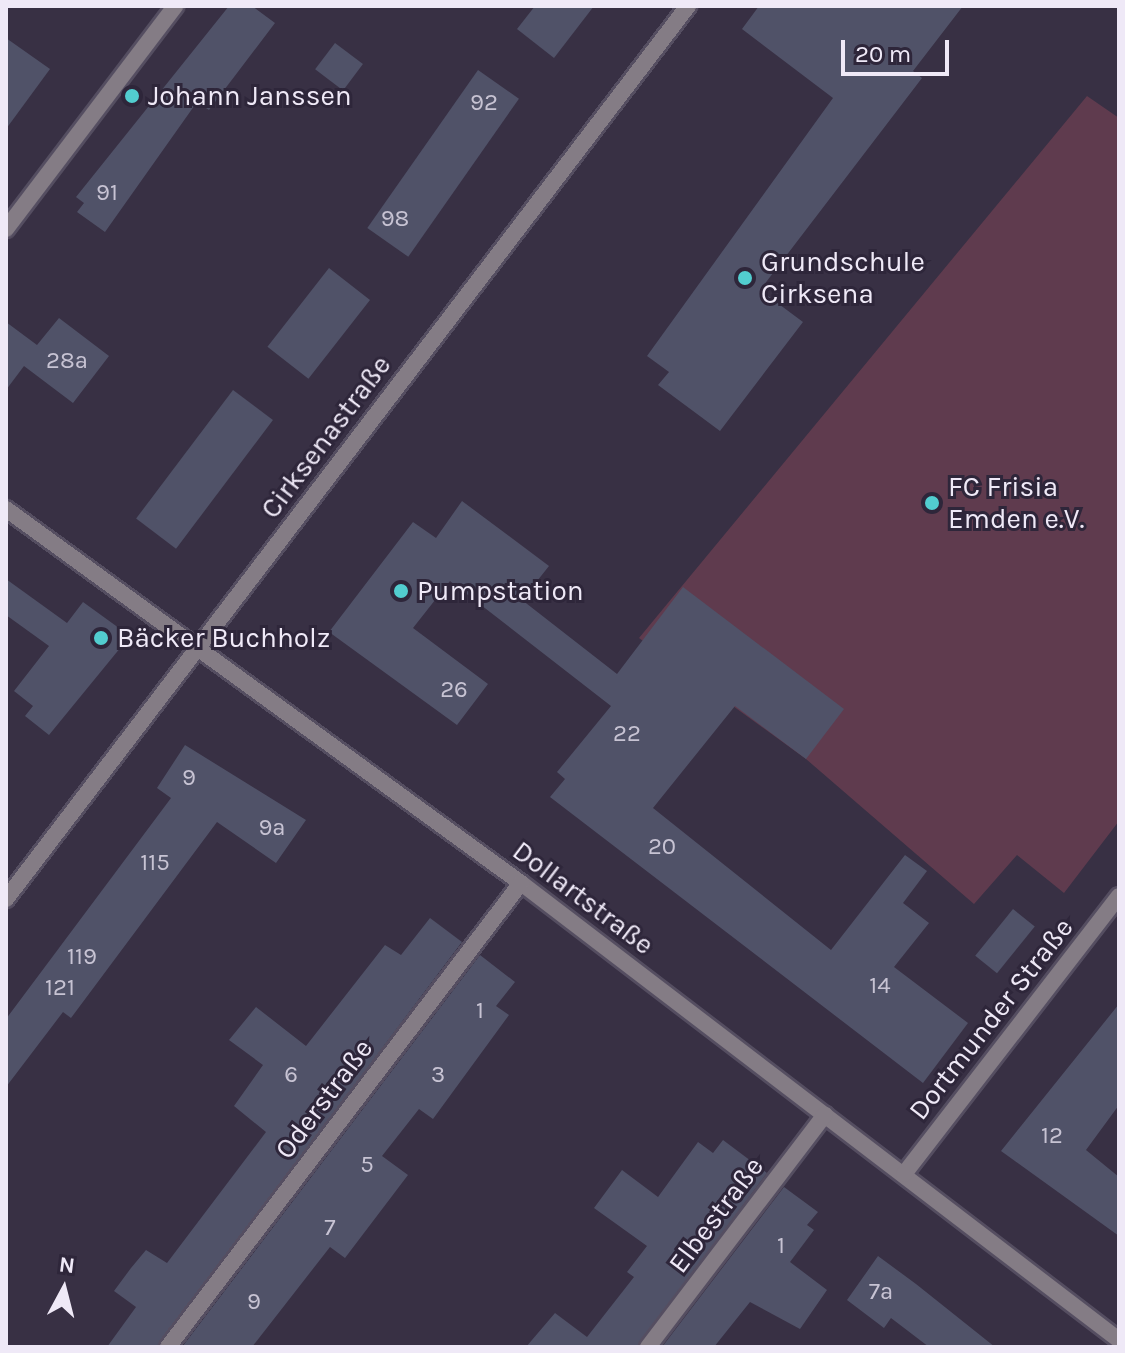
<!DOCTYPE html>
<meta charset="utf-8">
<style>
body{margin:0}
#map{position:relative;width:1125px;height:1353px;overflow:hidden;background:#383044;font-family:Karla,sans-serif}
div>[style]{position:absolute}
.green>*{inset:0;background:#5f3b4e}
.building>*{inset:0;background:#505268;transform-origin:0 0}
.roads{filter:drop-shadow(2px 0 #554e61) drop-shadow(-2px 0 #554e61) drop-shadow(0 2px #554e61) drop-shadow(0 -2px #554e61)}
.minor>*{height:16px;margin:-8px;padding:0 8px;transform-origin:8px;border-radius:8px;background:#847c85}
.dots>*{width:22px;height:22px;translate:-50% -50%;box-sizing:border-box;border:4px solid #2e263a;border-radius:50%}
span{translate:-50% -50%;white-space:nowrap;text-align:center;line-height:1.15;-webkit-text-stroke:6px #2e263a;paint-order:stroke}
.number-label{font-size:24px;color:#c7c3d3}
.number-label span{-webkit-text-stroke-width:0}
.poi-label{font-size:28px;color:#efe9f7}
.left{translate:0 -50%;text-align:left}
.street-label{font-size:28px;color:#efe9f7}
.frame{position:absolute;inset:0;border:8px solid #efe9f7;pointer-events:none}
.north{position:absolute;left:24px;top:1249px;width:80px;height:80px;-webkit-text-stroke:6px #2e263a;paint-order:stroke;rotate:7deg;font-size:22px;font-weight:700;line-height:32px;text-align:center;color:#efe9f7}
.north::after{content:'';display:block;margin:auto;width:28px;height:36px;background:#efe9f7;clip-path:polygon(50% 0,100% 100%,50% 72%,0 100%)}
.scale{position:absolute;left:841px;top:40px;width:108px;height:36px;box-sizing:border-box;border:4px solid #efe9f7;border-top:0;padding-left:10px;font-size:24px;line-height:28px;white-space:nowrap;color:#efe9f7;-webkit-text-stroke:6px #2e263a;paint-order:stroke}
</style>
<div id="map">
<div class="green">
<i style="clip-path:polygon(1087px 96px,1119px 118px,1119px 821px,1064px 893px,1017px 855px,974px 904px,806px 759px,639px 638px)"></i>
</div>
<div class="building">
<i style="clip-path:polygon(229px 6px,252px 6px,275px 23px,209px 110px,197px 102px,105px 232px,77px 212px,84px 203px,76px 197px)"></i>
<i style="clip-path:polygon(535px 6px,594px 6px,554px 58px,517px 29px)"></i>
<i style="clip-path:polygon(759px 6px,963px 6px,913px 71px,922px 78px,760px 290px,803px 322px,720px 431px,658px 385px,669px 372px,647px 356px,833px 98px,742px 29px)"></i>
<i style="clip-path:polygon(6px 38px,50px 69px,6px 129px)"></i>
<i style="left:335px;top:43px;width:35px;height:33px;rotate:37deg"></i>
<i style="left:478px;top:70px;width:50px;height:193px;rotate:35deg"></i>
<i style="left:329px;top:268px;width:52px;height:100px;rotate:38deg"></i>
<i style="clip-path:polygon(59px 318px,109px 356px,73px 403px,24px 366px,6px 390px,6px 322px,37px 345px)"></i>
<i style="left:233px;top:390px;width:50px;height:161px;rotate:37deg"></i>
<i style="clip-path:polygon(462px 501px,549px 566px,522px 600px,617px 674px,683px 587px,844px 709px,806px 759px,735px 706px,653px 808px,831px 950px,905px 855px,927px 871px,903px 903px,929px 923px,894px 967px,968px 1023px,923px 1083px,550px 797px,565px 779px,557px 772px,611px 706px,450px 581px,413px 628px,488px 684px,457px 725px,329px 632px,413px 522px,436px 538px)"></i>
<i style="clip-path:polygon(6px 579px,67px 623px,83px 602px,130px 636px,49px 735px,25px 716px,33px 706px,14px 691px,49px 646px,6px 615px)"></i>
<i style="clip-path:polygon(185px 745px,306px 820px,276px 863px,217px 822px,71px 1018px,63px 1012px,6px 1087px,6px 1019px,171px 798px,157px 788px)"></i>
<i style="left:1013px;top:909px;width:28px;height:60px;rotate:39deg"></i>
<i style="clip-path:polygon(430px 918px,462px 942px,157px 1347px,107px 1347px,136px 1307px,114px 1291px,131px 1268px,146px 1250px,167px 1263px,266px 1132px,234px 1106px,263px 1065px,229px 1040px,256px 1007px,306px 1046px,385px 945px,401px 955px)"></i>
<i style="clip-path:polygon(480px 955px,515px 982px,496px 1006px,509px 1015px,433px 1119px,419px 1109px,382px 1156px,408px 1175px,345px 1258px,330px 1247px,252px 1347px,182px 1347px)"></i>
<i style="clip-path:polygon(1119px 1004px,1119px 1105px,1086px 1150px,1119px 1177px,1119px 1236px,1001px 1151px)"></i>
<i style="clip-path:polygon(723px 1140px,767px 1173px,637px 1347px,526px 1347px,555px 1313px,587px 1337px,634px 1277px,627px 1272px,647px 1246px,594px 1208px,622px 1170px,658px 1197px,698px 1142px,713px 1153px)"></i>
<i style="clip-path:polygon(784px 1187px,818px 1212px,807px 1225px,814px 1230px,790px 1262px,827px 1290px,800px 1329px,750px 1302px,714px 1347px,662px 1347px)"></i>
<i style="clip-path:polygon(878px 1256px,916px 1284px,995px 1347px,929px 1347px,891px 1318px,884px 1328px,847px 1300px)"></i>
</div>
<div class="roads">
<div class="minor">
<i style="left:6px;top:229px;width:280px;rotate:-52.8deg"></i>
<i style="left:6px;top:509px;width:636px;rotate:35.99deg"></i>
<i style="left:521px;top:883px;width:753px;rotate:37.39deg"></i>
<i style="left:6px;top:899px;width:1124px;rotate:-52.63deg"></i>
<i style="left:904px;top:1174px;width:351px;rotate:-52.3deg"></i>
<i style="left:168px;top:1347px;width:583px;rotate:-52.74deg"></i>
<i style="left:648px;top:1347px;width:292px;rotate:-52.7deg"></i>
</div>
</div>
<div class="dots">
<i style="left:132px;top:96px;background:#52cdcf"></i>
<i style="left:745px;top:278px;background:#52cdcf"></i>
<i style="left:932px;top:503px;background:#52cdcf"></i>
<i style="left:401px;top:591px;background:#52cdcf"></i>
<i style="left:101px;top:638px;background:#52cdcf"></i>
</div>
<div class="number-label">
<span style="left:484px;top:103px">92</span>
<span style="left:107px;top:193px">91</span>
<span style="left:395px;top:219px">98</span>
<span style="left:67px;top:361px">28a</span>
<span style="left:454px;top:690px">26</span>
<span style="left:627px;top:734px">22</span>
<span style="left:189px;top:778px">9</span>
<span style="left:272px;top:828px">9a</span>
<span style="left:662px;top:847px">20</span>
<span style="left:155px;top:863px">115</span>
<span style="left:82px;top:957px">119</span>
<span style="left:880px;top:986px">14</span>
<span style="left:60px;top:988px">121</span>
<span style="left:480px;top:1011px">1</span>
<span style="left:291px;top:1075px">6</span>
<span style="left:438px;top:1075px">3</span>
<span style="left:1052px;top:1136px">12</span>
<span style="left:367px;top:1165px">5</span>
<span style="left:330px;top:1228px">7</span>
<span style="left:781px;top:1246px">1</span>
<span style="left:881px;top:1292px">7a</span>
<span style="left:254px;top:1302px">9</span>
</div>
<div class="poi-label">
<span class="left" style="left:148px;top:96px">Johann Janssen</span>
<span class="left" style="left:761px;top:278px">Grundschule<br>Cirksena</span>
<span class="left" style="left:948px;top:503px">FC Frisia<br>Emden e.V.</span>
<span class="left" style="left:417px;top:591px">Pumpstation</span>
<span class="left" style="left:117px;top:638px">Bäcker Buchholz</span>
</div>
<div class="street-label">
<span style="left:326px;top:437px;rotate:-53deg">Cirksenastraße</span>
<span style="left:583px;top:898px;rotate:37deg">Dollartstraße</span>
<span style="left:991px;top:1019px;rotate:-52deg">Dortmunder Straße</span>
<span style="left:324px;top:1099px;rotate:-53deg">Oderstraße</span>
<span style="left:716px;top:1215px;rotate:-53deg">Elbestraße</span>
</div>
<div class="frame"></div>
<div class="north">N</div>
<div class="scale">20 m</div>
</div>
